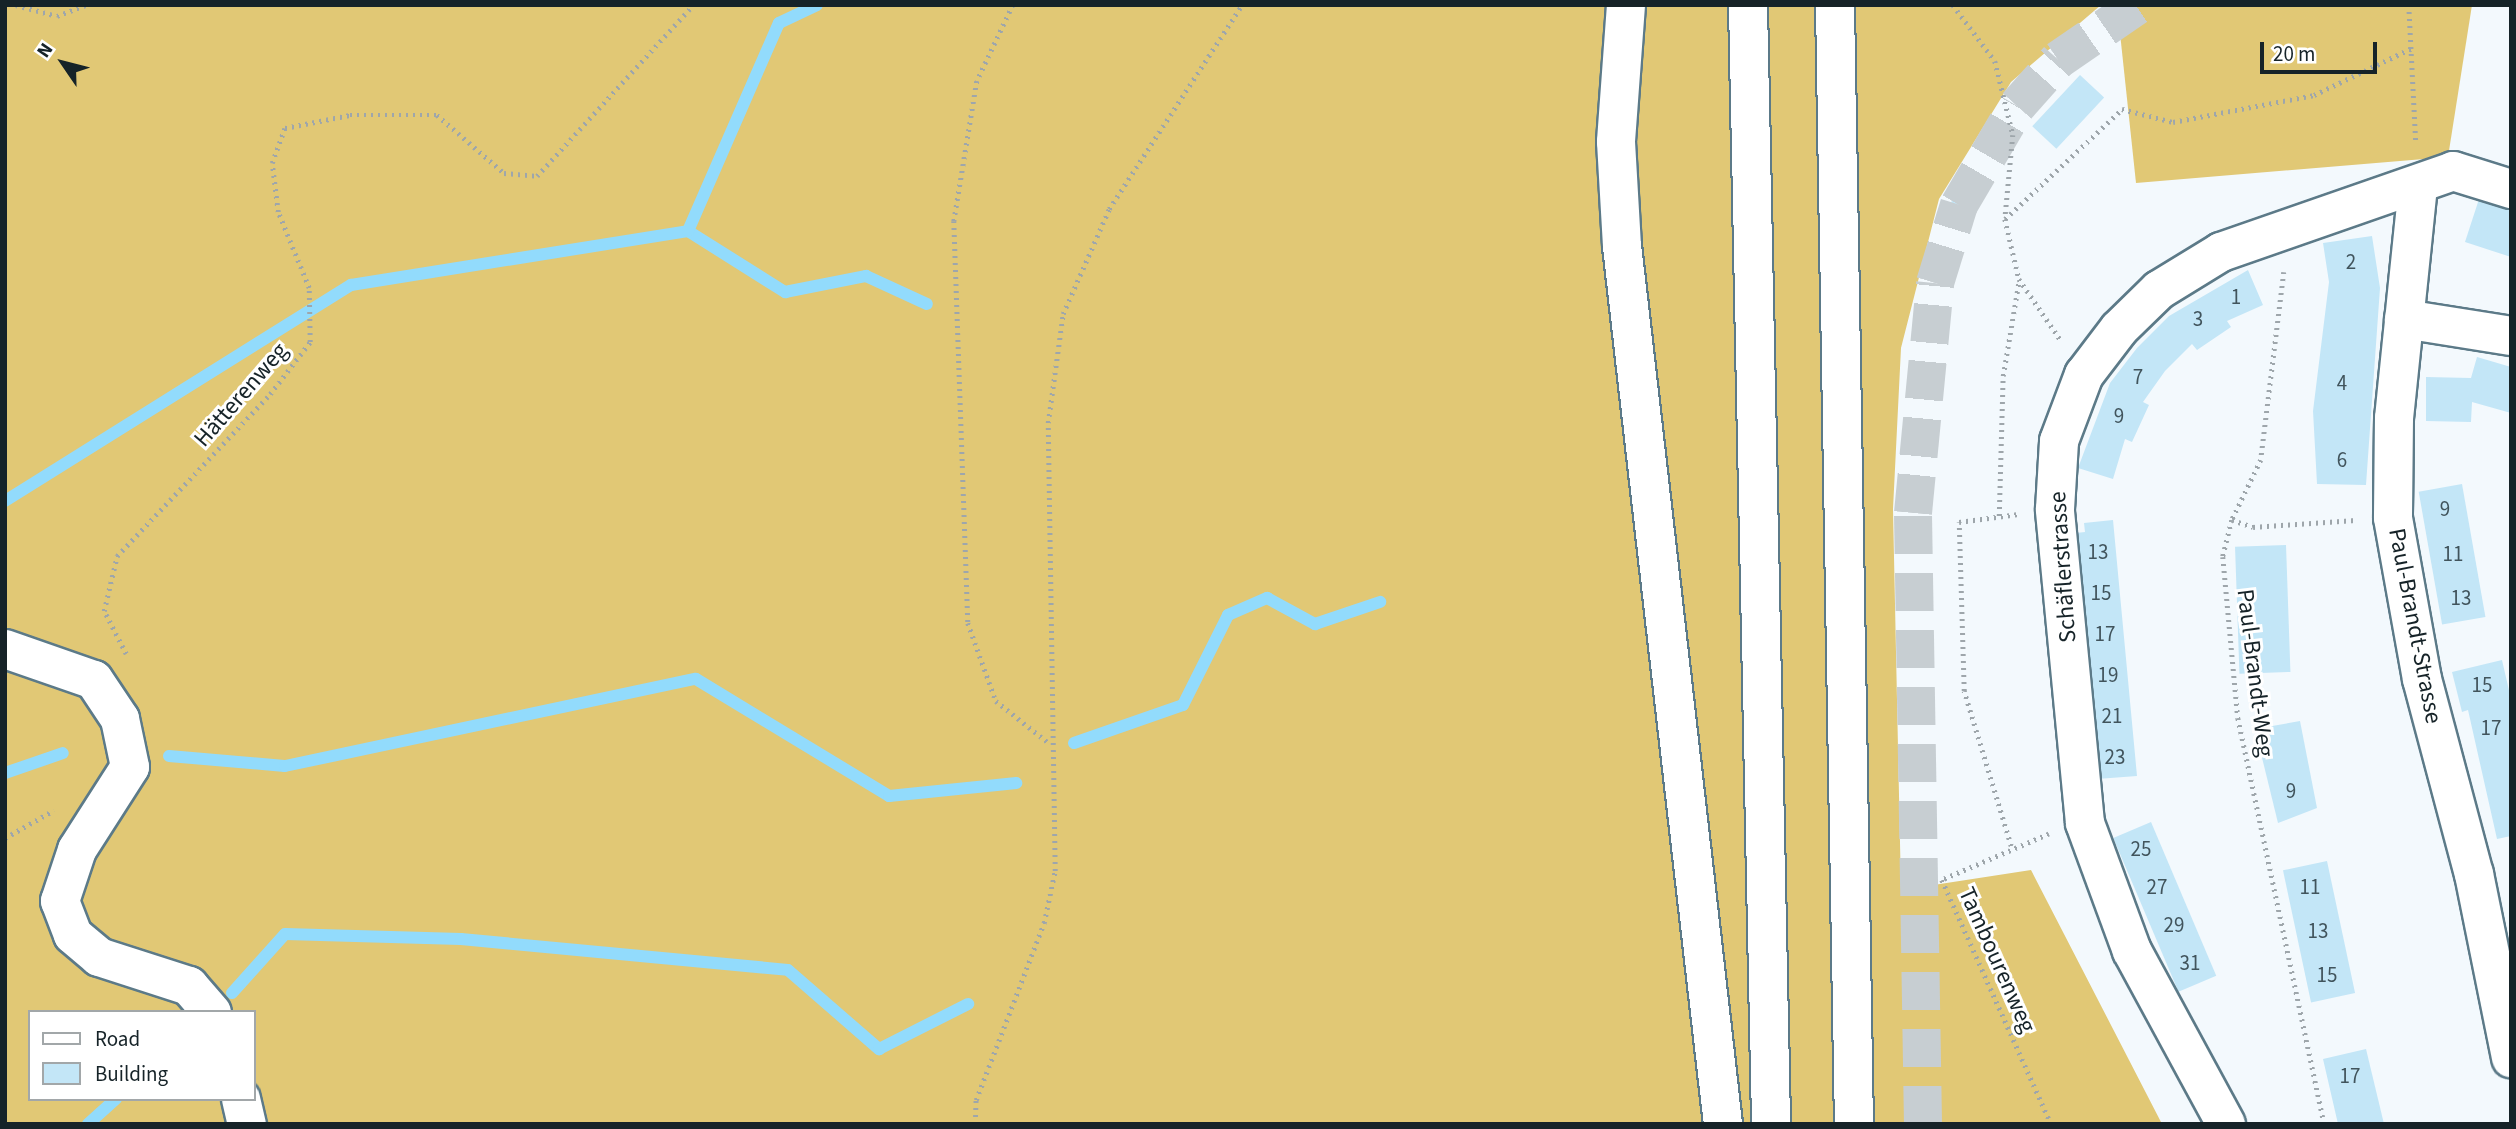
<!DOCTYPE html>
<meta charset="utf-8">
<style>
body{margin:0}
#map{position:relative;width:2516px;height:1129px;overflow:hidden;background:#f3f9fd;font-family:"Source Sans 3",sans-serif}
div>[style]{position:absolute}
.forest>*{inset:0;background:#e1c875}
.stream>*{height:12px;margin:-6px;padding:0 6px;transform-origin:6px;border-radius:6px;background:#92dbfc}
.building>*{inset:0;background:#c3e6f7;transform-origin:0 0}
.highway-tunnel>*{height:38px;margin-top:-19px;transform-origin:0;background:repeating-linear-gradient(90deg,#c7ced2 0 38px,transparent 0 57px)}
.path>*{height:4.5px;margin-top:-2.25px;transform-origin:0;background:repeating-linear-gradient(90deg,#9ea6ab 0 2px,transparent 0 7px)}
.roads{filter:drop-shadow(2px 0 #5c7a88) drop-shadow(-2px 0 #5c7a88) drop-shadow(0 2px #5c7a88) drop-shadow(0 -2px #5c7a88)}
.street>*{height:38px;margin:-19px;padding:0 19px;transform-origin:19px;border-radius:19px;background:#fff}
.highway>*{height:38px;margin:-19px;padding:0 19px;transform-origin:19px;border-radius:19px;background:#fff}
span{translate:-50% -50%;white-space:nowrap;text-align:center;line-height:1.15;-webkit-text-stroke:6px #fff;paint-order:stroke}
.number-label{font-size:21px;color:#41545c}
.number-label span{-webkit-text-stroke-width:0}
.street-label{font-size:24px;color:#162328}
.frame{position:absolute;inset:0;border:7px solid #162328;pointer-events:none}
.legend{position:absolute;left:28px;top:1010px;width:228px;height:91px;box-sizing:border-box;background:#fff;border:2px solid #a2a7a9;margin:0;padding:9px 12px;list-style:none;font-size:21px;color:#162328}
.legend li{display:flex;align-items:center;gap:14px;height:35px}
.legend b{width:35px;border:2px solid #a2a7a9}
.north{position:absolute;left:28px;top:28px;width:70px;height:70px;-webkit-text-stroke:5px #fff;paint-order:stroke;rotate:305deg;font-size:19px;font-weight:700;line-height:28px;text-align:center;color:#162328}
.north::after{content:'';display:block;margin:auto;width:24px;height:32px;background:#162328;clip-path:polygon(50% 0,100% 100%,50% 72%,0 100%)}
.scale{position:absolute;left:2260px;top:42px;width:117px;height:32px;box-sizing:border-box;border:4px solid #162328;border-top:0;padding-left:9px;font-size:21px;line-height:24px;white-space:nowrap;color:#162328;-webkit-text-stroke:5px #fff;paint-order:stroke}
</style>
<div id="map">
<div class="forest">
<i style="clip-path:polygon(evenodd,5px 5px,2101px 5px,2011px 82px,1939px 199px,1901px 348px,1893px 509px,1901px 890px,2031px 870px,2162px 1124px,5px 1124px,5px 5px,30px 1012px,254px 1012px,254px 1099px,30px 1099px,30px 1012px)"></i>
<i style="clip-path:polygon(2117px 5px,2472px 5px,2448px 157px,2136px 183px)"></i>
</div>
<div class="stream">
<i style="left:688px;top:231px;width:115px;rotate:32.2deg"></i>
<i style="left:785px;top:292px;width:83px;rotate:-11.2deg"></i>
<i style="left:866px;top:276px;width:67px;rotate:24.7deg"></i>
<i style="left:5px;top:501px;width:408px;rotate:-32deg"></i>
<i style="left:351px;top:285px;width:341px;rotate:-9.1deg"></i>
<i style="left:688px;top:231px;width:227px;rotate:-66.4deg"></i>
<i style="left:779px;top:23px;width:42px;rotate:-25.3deg"></i>
<i style="left:1074px;top:743px;width:115px;rotate:-19.2deg"></i>
<i style="left:1183px;top:705px;width:101px;rotate:-63.4deg"></i>
<i style="left:1228px;top:615px;width:43px;rotate:-23.6deg"></i>
<i style="left:1267px;top:598px;width:55px;rotate:28.4deg"></i>
<i style="left:1315px;top:624px;width:69px;rotate:-18.7deg"></i>
<i style="left:169px;top:756px;width:116px;rotate:4.9deg"></i>
<i style="left:285px;top:766px;width:420px;rotate:-12deg"></i>
<i style="left:696px;top:679px;width:226px;rotate:31.2deg"></i>
<i style="left:889px;top:796px;width:128px;rotate:-5.8deg"></i>
<i style="left:5px;top:773px;width:61px;rotate:-19deg"></i>
<i style="left:232px;top:993px;width:79px;rotate:-48.1deg"></i>
<i style="left:285px;top:934px;width:176px;rotate:1.6deg"></i>
<i style="left:461px;top:939px;width:328px;rotate:5.4deg"></i>
<i style="left:788px;top:970px;width:121px;rotate:41deg"></i>
<i style="left:879px;top:1049px;width:100px;rotate:-26.8deg"></i>
<i style="left:88px;top:1124px;width:38px;rotate:-42deg"></i>
</div>
<div class="building">
<i style="left:2080px;top:75px;width:33px;height:70px;rotate:43deg"></i>
<i style="left:1955px;top:191px;width:16px;height:33px;rotate:18deg"></i>
<i style="clip-path:polygon(2480px 196px,2511px 206px,2511px 257px,2465px 242px)"></i>
<i style="clip-path:polygon(2372px 236px,2380px 288px,2366px 485px,2317px 484px,2313px 411px,2329px 282px,2323px 243px)"></i>
<i style="clip-path:polygon(2248px 270px,2263px 305px,2227px 321px,2231px 327px,2197px 350px,2192px 344px,2165px 371px,2143px 402px,2149px 405px,2132px 442px,2125px 439px,2113px 479px,2078px 468px,2110px 383px,2137px 348px,2169px 316px)"></i>
<i style="clip-path:polygon(2477px 357px,2511px 367px,2511px 413px,2472px 402px,2471px 422px,2426px 421px,2426px 377px,2471px 378px)"></i>
<i style="left:2462px;top:484px;width:135px;height:44px;rotate:80deg"></i>
<i style="clip-path:polygon(2113px 520px,2137px 776px,2097px 779px,2076px 533px,2085px 532px,2084px 523px)"></i>
<i style="left:2286px;top:545px;width:127px;height:51px;rotate:88deg"></i>
<i style="clip-path:polygon(2502px 660px,2511px 699px,2511px 836px,2497px 839px,2468px 710px,2462px 712px,2452px 672px)"></i>
<i style="clip-path:polygon(2300px 721px,2317px 808px,2278px 823px,2255px 729px)"></i>
<i style="left:2151px;top:822px;width:167px;height:41px;rotate:67deg"></i>
<i style="left:2327px;top:861px;width:135px;height:45px;rotate:78deg"></i>
<i style="clip-path:polygon(2366px 1049px,2384px 1124px,2338px 1124px,2323px 1059px)"></i>
</div>
<div class="highway-tunnel">
<i style="left:1923px;top:1124px;width:611px;rotate:-90.94deg"></i>
<i style="left:1913px;top:513px;width:231px;rotate:-84.5deg"></i>
<i style="left:1935px;top:283px;width:82px;rotate:-72.9deg"></i>
<i style="left:1959px;top:205px;width:115px;rotate:-59.6deg"></i>
<i style="left:2017px;top:106px;width:62px;rotate:-48.3deg"></i>
<i style="left:2058px;top:60px;width:97px;rotate:-34.5deg"></i>
</div>
<div class="path">
<i style="left:16px;top:5px;width:42px;rotate:15deg"></i>
<i style="left:57px;top:16px;width:31px;rotate:-21deg"></i>
<i style="left:1013px;top:5px;width:84px;rotate:115.3deg"></i>
<i style="left:977px;top:81px;width:142px;rotate:99.3deg"></i>
<i style="left:954px;top:221px;width:402px;rotate:88deg"></i>
<i style="left:968px;top:623px;width:83px;rotate:70.3deg"></i>
<i style="left:996px;top:701px;width:69px;rotate:38.5deg"></i>
<i style="left:1953px;top:5px;width:70px;rotate:53.1deg"></i>
<i style="left:1995px;top:61px;width:76px;rotate:76.3deg"></i>
<i style="left:2013px;top:135px;width:84px;rotate:95.4deg"></i>
<i style="left:2005px;top:219px;width:62px;rotate:76.9deg"></i>
<i style="left:2019px;top:279px;width:76px;rotate:55.7deg"></i>
<i style="left:2409px;top:5px;width:139px;rotate:87.1deg"></i>
<i style="left:2005px;top:219px;width:161px;rotate:-43.2deg"></i>
<i style="left:2122px;top:109px;width:53px;rotate:14.3deg"></i>
<i style="left:2173px;top:122px;width:144px;rotate:-10.8deg"></i>
<i style="left:2314px;top:95px;width:109px;rotate:-25.6deg"></i>
<i style="left:2284px;top:272px;width:189px;rotate:97deg"></i>
<i style="left:2261px;top:460px;width:67px;rotate:115.8deg"></i>
<i style="left:2232px;top:520px;width:38px;rotate:104deg"></i>
<i style="left:2223px;top:557px;width:162px;rotate:84.7deg"></i>
<i style="left:2238px;top:718px;width:415px;rotate:78deg"></i>
<i style="left:1999px;top:516px;width:140px;rotate:-88.4deg"></i>
<i style="left:2003px;top:376px;width:97px;rotate:-80.5deg"></i>
<i style="left:2232px;top:520px;width:22px;rotate:18deg"></i>
<i style="left:2253px;top:527px;width:103px;rotate:-3.9deg"></i>
<i style="left:126px;top:654px;width:48px;rotate:-117.1deg"></i>
<i style="left:104px;top:611px;width:57px;rotate:-76.7deg"></i>
<i style="left:117px;top:556px;width:223px;rotate:-46.6deg"></i>
<i style="left:270px;top:394px;width:66px;rotate:-52.4deg"></i>
<i style="left:310px;top:342px;width:54px;rotate:-91.1deg"></i>
<i style="left:309px;top:288px;width:82px;rotate:-112.2deg"></i>
<i style="left:278px;top:212px;width:49px;rotate:-97deg"></i>
<i style="left:272px;top:163px;width:37px;rotate:-70deg"></i>
<i style="left:285px;top:128px;width:66px;rotate:-11.3deg"></i>
<i style="left:350px;top:115px;width:87px"></i>
<i style="left:437px;top:115px;width:89px;rotate:40.9deg"></i>
<i style="left:504px;top:173px;width:33px;rotate:5deg"></i>
<i style="left:537px;top:176px;width:231px;rotate:-47.6deg"></i>
<i style="left:2049px;top:834px;width:116px;rotate:156.7deg"></i>
<i style="left:1942px;top:880px;width:267px;rotate:65.9deg"></i>
<i style="left:5px;top:838px;width:56px;rotate:-29.7deg"></i>
<i style="left:2011px;top:846px;width:162px;rotate:-106.9deg"></i>
<i style="left:1964px;top:691px;width:169px;rotate:-91.7deg"></i>
<i style="left:1959px;top:522px;width:60px;rotate:-7.7deg"></i>
<i style="left:975px;top:1124px;width:24px;rotate:-88deg"></i>
<i style="left:976px;top:1100px;width:190px;rotate:-69deg"></i>
<i style="left:1044px;top:923px;width:53px;rotate:-78.1deg"></i>
<i style="left:1055px;top:871px;width:448px;rotate:-90.9deg"></i>
<i style="left:1048px;top:423px;width:110px;rotate:-82.2deg"></i>
<i style="left:1063px;top:314px;width:115px;rotate:-66.3deg"></i>
<i style="left:1109px;top:209px;width:244px;rotate:-56.9deg"></i>
</div>
<div class="roads">
<div class="street">
<i style="left:2418px;top:186px;width:233px;rotate:95.9deg"></i>
<i style="left:2394px;top:418px;width:100px;rotate:90.6deg"></i>
<i style="left:2393px;top:518px;width:164px;rotate:79.8deg"></i>
<i style="left:2422px;top:679px;width:202px;rotate:75.1deg"></i>
<i style="left:2474px;top:874px;width:188px;rotate:78.6deg"></i>
<i style="left:2404px;top:319px;width:108px;rotate:9deg"></i>
<i style="left:5px;top:649px;width:94px;rotate:19.2deg"></i>
<i style="left:94px;top:680px;width:47px;rotate:56.3deg"></i>
<i style="left:120px;top:719px;width:49px;rotate:78.2deg"></i>
<i style="left:130px;top:767px;width:98px;rotate:122.6deg"></i>
<i style="left:77px;top:850px;width:54px;rotate:108.4deg"></i>
<i style="left:60px;top:901px;width:36px;rotate:69deg"></i>
<i style="left:73px;top:935px;width:34px;rotate:40deg"></i>
<i style="left:99px;top:957px;width:95px;rotate:17.9deg"></i>
<i style="left:189px;top:986px;width:35px;rotate:49deg"></i>
<i style="left:241px;top:1099px;width:26px;rotate:77deg"></i>
<i style="left:2226px;top:1124px;width:197px;rotate:-118.5deg"></i>
<i style="left:2132px;top:951px;width:136px;rotate:-110.2deg"></i>
<i style="left:2085px;top:823px;width:315px;rotate:-95.5deg"></i>
<i style="left:2055px;top:509px;width:68px;rotate:-86.6deg"></i>
<i style="left:2059px;top:441px;width:71px;rotate:-69.3deg"></i>
<i style="left:2084px;top:375px;width:58px;rotate:-52.7deg"></i>
<i style="left:2119px;top:329px;width:56px;rotate:-44.3deg"></i>
<i style="left:2159px;top:290px;width:73px;rotate:-31.5deg"></i>
<i style="left:2221px;top:252px;width:246px;rotate:-19.2deg"></i>
<i style="left:2453px;top:171px;width:61px;rotate:17.2deg"></i>
</div>
<div class="highway">
<i style="left:1626px;top:5px;width:137px;rotate:94.2deg"></i>
<i style="left:1616px;top:142px;width:104px;rotate:86.7deg"></i>
<i style="left:1622px;top:246px;width:884px;rotate:83.44deg"></i>
<i style="left:1748px;top:5px;width:1119px;rotate:88.82deg"></i>
<i style="left:1835px;top:5px;width:1119px;rotate:89.03deg"></i>
</div>
</div>
<div class="number-label">
<span style="left:2351px;top:262px">2</span>
<span style="left:2236px;top:297px">1</span>
<span style="left:2198px;top:319px">3</span>
<span style="left:2138px;top:377px">7</span>
<span style="left:2342px;top:383px">4</span>
<span style="left:2119px;top:416px">9</span>
<span style="left:2342px;top:460px">6</span>
<span style="left:2445px;top:509px">9</span>
<span style="left:2098px;top:552px">13</span>
<span style="left:2453px;top:554px">11</span>
<span style="left:2101px;top:593px">15</span>
<span style="left:2461px;top:598px">13</span>
<span style="left:2105px;top:634px">17</span>
<span style="left:2108px;top:675px">19</span>
<span style="left:2482px;top:685px">15</span>
<span style="left:2112px;top:716px">21</span>
<span style="left:2491px;top:728px">17</span>
<span style="left:2115px;top:757px">23</span>
<span style="left:2291px;top:791px">9</span>
<span style="left:2141px;top:849px">25</span>
<span style="left:2157px;top:887px">27</span>
<span style="left:2310px;top:887px">11</span>
<span style="left:2174px;top:925px">29</span>
<span style="left:2318px;top:931px">13</span>
<span style="left:2190px;top:963px">31</span>
<span style="left:2327px;top:975px">15</span>
<span style="left:2350px;top:1076px">17</span>
</div>
<div class="street-label">
<span style="left:241px;top:395px;rotate:-49deg">Hätterenweg</span>
<span style="left:2063px;top:567px;rotate:-94deg">Schäflerstrasse</span>
<span style="left:2415px;top:626px;rotate:79deg">Paul-Brandt-Strasse</span>
<span style="left:2255px;top:673px;rotate:83deg">Paul-Brandt-Weg</span>
<span style="left:1997px;top:960px;rotate:66deg">Tambourenweg</span>
</div>
<div class="frame"></div>
<ul class="legend">
<li><b style="height:9px;background:#fff"></b>Road</li>
<li><b style="height:19px;background:#c3e6f7"></b>Building</li>
</ul>
<div class="north">N</div>
<div class="scale">20 m</div>
</div>
